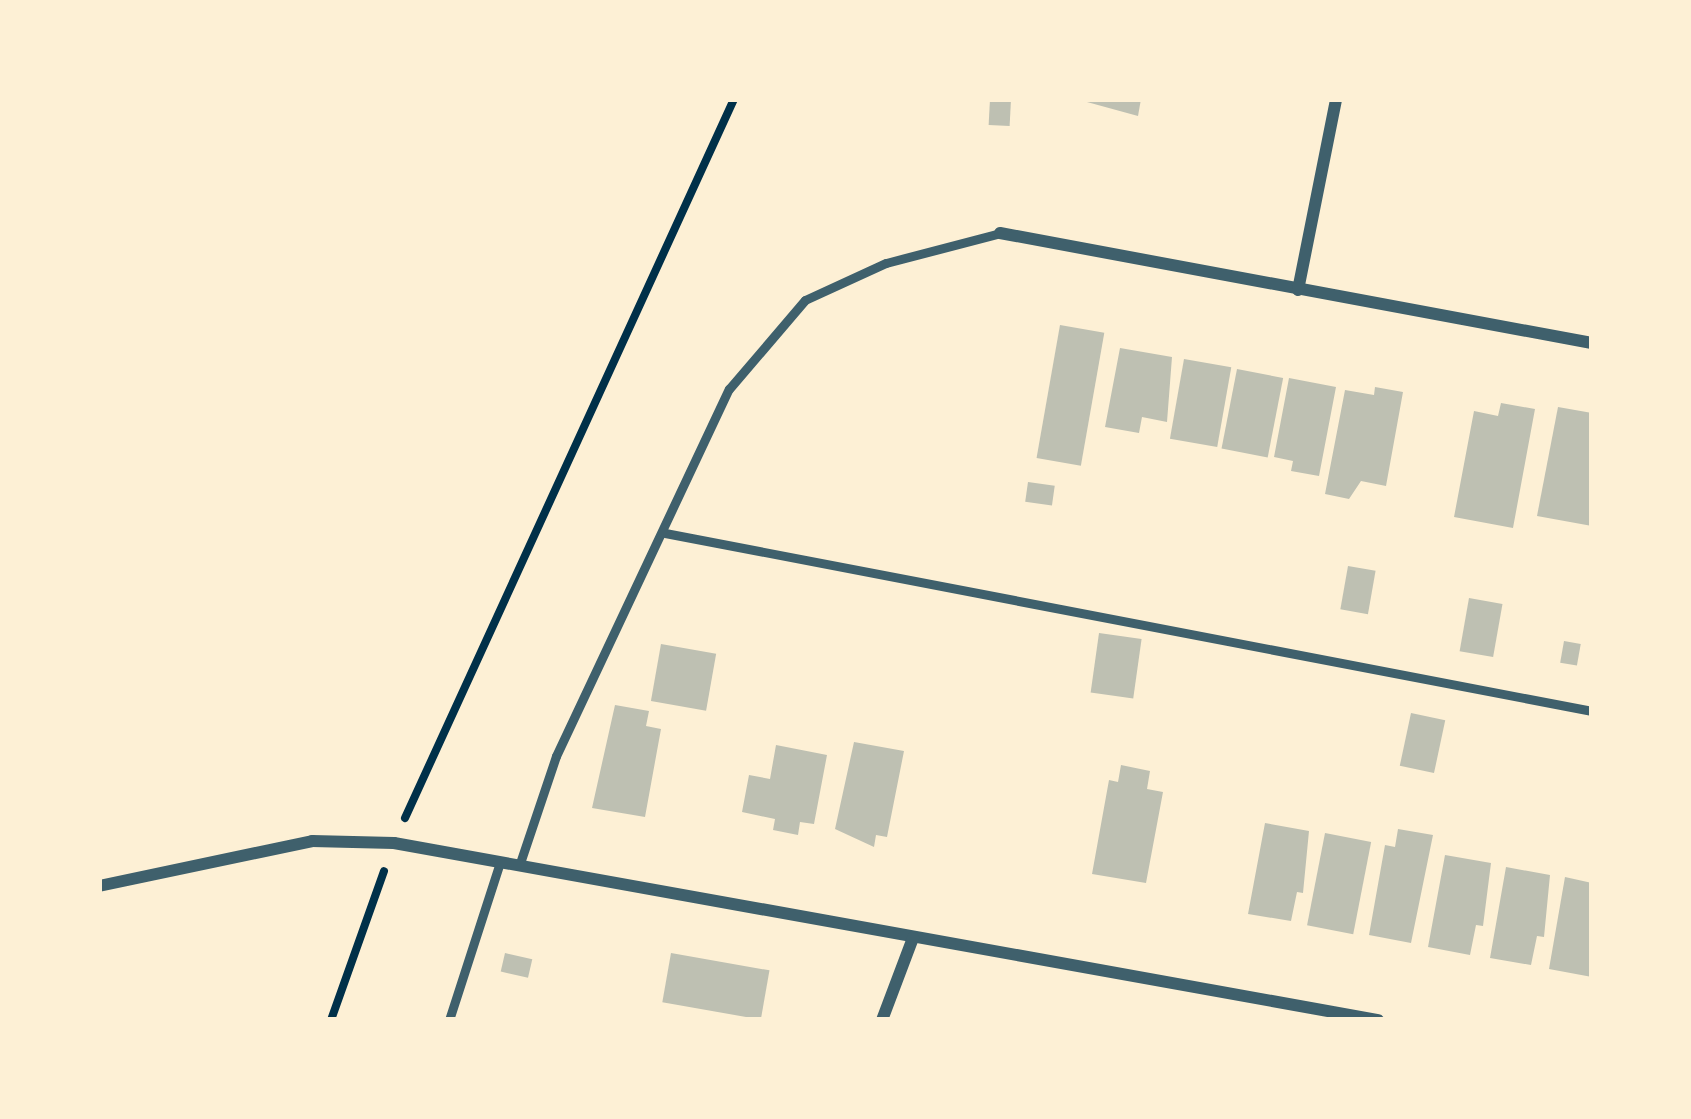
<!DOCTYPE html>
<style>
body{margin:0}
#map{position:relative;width:1691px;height:1119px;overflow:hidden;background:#fdf0d5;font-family:"DejaVu Sans",sans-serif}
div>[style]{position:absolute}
.building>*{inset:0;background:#bec0b2;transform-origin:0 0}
.path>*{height:8px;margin:-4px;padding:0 4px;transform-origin:4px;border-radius:4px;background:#003049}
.service>*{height:9px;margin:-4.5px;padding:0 4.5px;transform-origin:4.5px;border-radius:4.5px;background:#3f606c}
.minor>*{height:12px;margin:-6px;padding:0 6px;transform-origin:6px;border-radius:6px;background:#3f606c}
span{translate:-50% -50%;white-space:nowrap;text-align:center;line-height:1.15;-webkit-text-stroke:9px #fdf0d5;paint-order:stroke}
.frame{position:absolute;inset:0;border:102px solid #fdf0d5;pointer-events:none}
</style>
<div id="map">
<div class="building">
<i style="left:990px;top:99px;width:21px;height:26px;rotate:3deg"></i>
<i style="clip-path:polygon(1076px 99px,1141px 99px,1138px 116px)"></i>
<i style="left:1060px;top:325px;width:45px;height:135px;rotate:10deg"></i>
<i style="clip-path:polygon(1120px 348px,1172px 357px,1167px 422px,1142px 417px,1139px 433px,1105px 427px)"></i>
<i style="left:1184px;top:359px;width:48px;height:81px;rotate:10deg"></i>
<i style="left:1237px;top:369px;width:47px;height:81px;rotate:11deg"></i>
<i style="clip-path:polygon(1289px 378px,1336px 387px,1319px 476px,1291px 471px,1293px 461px,1274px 457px)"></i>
<i style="clip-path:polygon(1375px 387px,1403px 392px,1386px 486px,1361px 481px,1349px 499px,1325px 494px,1345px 390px,1374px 395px)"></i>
<i style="clip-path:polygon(1501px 403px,1535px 409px,1513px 528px,1454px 517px,1474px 411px,1498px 416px)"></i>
<i style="clip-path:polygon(1558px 407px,1592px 413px,1592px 526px,1537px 516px)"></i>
<i style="left:1028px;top:482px;width:27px;height:20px;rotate:8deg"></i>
<i style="left:1348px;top:566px;width:28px;height:44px;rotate:10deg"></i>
<i style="left:1469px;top:598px;width:34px;height:54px;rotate:10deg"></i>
<i style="left:1099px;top:633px;width:43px;height:60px;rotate:8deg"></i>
<i style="left:1564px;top:641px;width:17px;height:22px;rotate:10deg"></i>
<i style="left:661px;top:644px;width:56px;height:58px;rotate:10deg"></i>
<i style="clip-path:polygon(615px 705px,649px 711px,646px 726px,661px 729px,645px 817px,592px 808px)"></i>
<i style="left:1411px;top:713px;width:35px;height:54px;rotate:12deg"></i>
<i style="clip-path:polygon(854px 742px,904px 751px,887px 837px,876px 835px,874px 847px,835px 829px)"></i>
<i style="clip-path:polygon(776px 745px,827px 755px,814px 824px,800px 822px,798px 835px,773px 830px,775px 819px,742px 812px,749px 775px,770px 779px)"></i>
<i style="clip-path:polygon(1121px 765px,1150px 771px,1147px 789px,1163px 792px,1146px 883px,1092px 874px,1109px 780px,1118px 782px)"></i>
<i style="clip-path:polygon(1265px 823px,1309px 831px,1303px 893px,1297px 892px,1291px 921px,1248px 914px)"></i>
<i style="clip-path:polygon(1398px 829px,1433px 835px,1411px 943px,1369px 935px,1385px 845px,1395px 847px)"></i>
<i style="left:1325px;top:833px;width:47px;height:94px;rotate:11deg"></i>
<i style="clip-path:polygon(1445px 855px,1491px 863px,1483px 926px,1476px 925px,1470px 955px,1428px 947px)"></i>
<i style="clip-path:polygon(1506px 867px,1550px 875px,1544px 937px,1537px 936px,1531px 965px,1490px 958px)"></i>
<i style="clip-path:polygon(1565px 877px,1592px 883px,1592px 977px,1549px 969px)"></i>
<i style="left:505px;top:953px;width:28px;height:19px;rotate:13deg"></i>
<i style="left:671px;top:953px;width:100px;height:50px;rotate:10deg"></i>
</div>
<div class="path">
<i style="left:405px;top:818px;width:791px;rotate:-65.41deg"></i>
<i style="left:331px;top:1020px;width:158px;rotate:-70.4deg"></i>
</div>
<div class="service">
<i style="left:665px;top:533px;width:944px;rotate:10.87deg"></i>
<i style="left:519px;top:866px;width:116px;rotate:-71.4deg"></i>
<i style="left:556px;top:756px;width:406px;rotate:-64.8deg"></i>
<i style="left:729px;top:389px;width:117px;rotate:-49.5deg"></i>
<i style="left:805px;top:300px;width:89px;rotate:-24.6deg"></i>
<i style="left:886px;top:263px;width:118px;rotate:-14.7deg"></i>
<i style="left:449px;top:1020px;width:166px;rotate:-72.1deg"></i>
</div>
<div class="minor">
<i style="left:1000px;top:233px;width:602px;rotate:10.53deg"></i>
<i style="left:1298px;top:290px;width:195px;rotate:-78.7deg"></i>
<i style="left:99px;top:886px;width:218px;rotate:-11.9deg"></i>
<i style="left:312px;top:841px;width:82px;rotate:1.4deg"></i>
<i style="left:394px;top:843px;width:1000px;rotate:10.2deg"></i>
<i style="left:882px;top:1020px;width:88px;rotate:-69.3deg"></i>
</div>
<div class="frame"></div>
</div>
